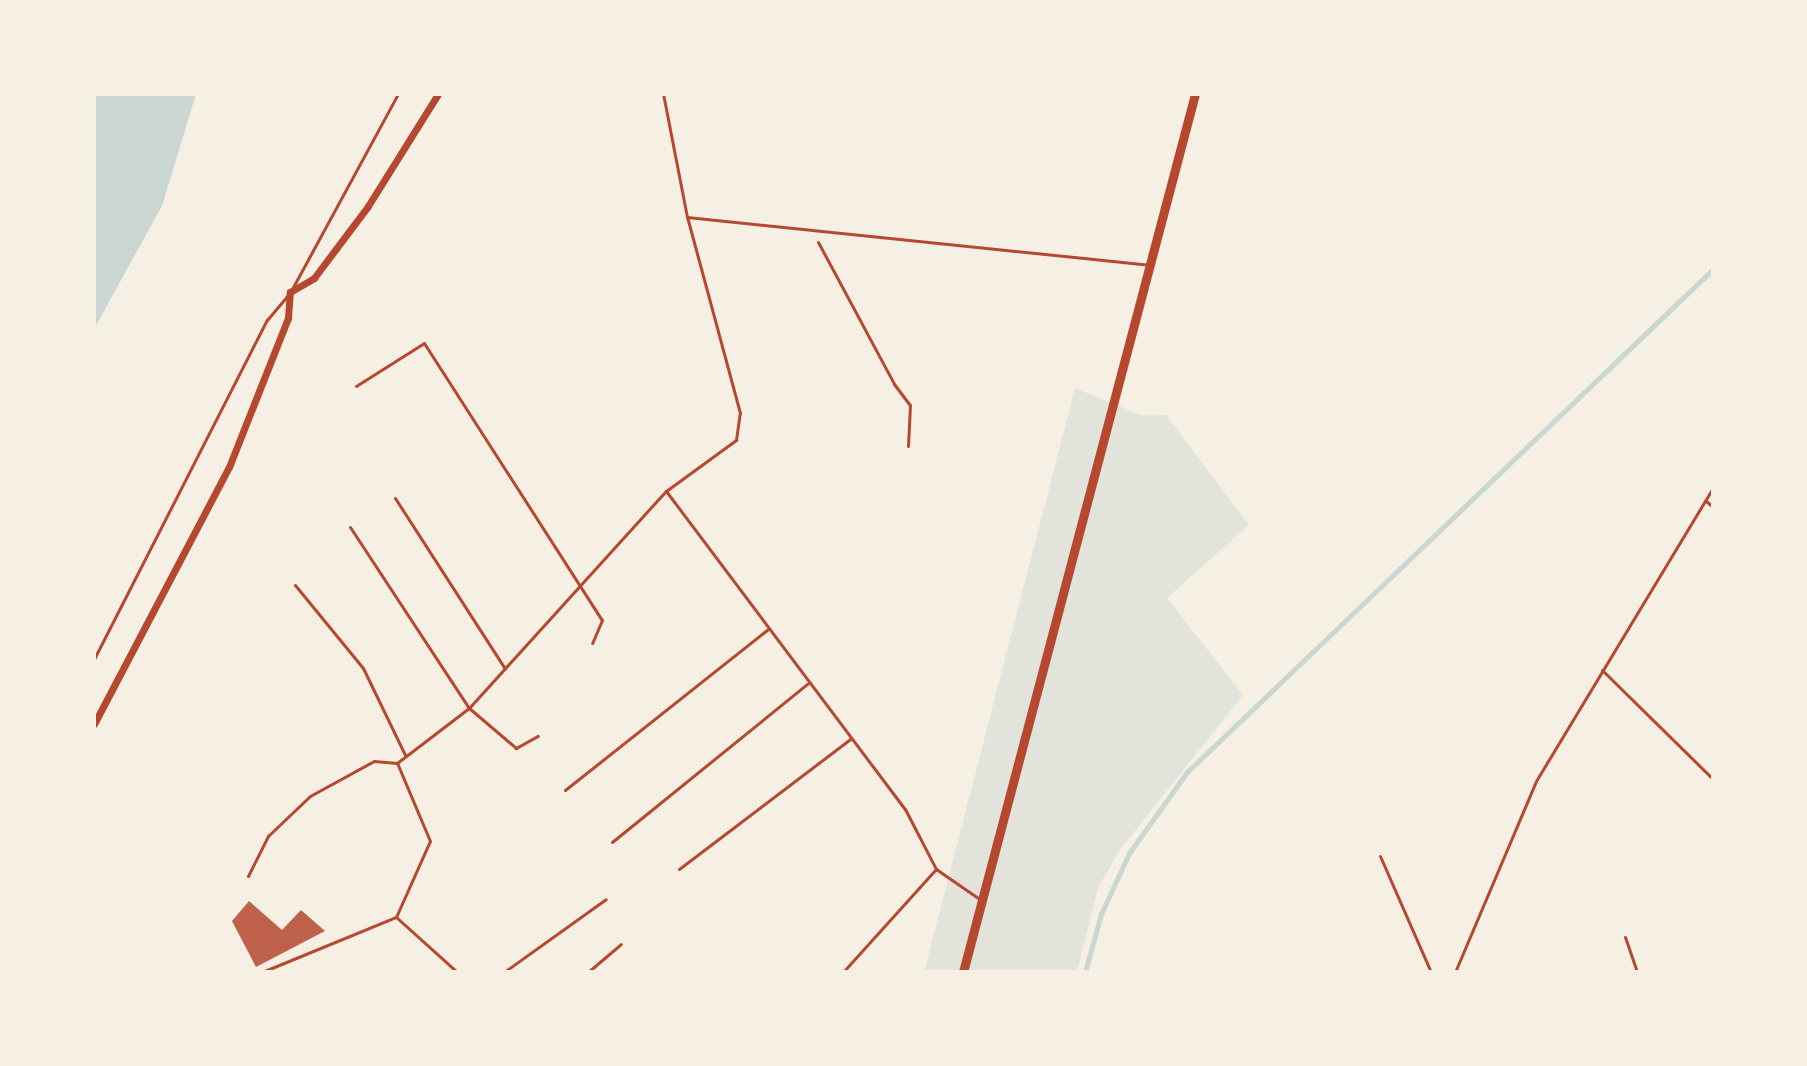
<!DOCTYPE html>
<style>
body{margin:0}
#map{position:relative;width:1807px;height:1066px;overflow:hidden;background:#f6efe4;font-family:"DejaVu Sans",sans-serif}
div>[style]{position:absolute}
.green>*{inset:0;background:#e2e4dc}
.water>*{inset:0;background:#c9d6d2}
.stream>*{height:5px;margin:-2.5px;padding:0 2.5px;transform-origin:2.5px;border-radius:2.5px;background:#c9d6d2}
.building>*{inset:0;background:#bf614a}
.path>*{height:3px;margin:-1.5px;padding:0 1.5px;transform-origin:1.5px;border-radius:1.5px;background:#b5482f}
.service>*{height:3px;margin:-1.5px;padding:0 1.5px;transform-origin:1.5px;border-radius:1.5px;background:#b5482f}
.minor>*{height:7px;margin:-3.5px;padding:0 3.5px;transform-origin:3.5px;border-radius:3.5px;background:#b5482f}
.tertiary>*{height:9px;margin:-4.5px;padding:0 4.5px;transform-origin:4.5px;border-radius:4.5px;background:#b5482f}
span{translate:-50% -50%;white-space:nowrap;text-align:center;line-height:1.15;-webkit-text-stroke:6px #f6efe4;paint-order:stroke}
.frame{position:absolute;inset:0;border:96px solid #f6efe4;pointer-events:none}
</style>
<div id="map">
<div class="green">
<i style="clip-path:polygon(1075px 388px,1141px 415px,1166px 415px,1249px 525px,1167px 598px,1243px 695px,1119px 851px,1098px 888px,1077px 972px,924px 972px)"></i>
</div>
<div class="water">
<i style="clip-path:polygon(94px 94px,196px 94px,162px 206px,94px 329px)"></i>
</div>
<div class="stream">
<i style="left:1085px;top:972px;width:60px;rotate:-74.6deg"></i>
<i style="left:1101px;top:914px;width:67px;rotate:-65.3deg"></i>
<i style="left:1129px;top:853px;width:100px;rotate:-54.4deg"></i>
<i style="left:1187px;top:772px;width:728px;rotate:-43.72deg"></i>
</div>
<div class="building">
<i style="clip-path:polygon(249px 901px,282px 930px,301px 910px,325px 931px,256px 967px,232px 921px)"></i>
</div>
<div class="path">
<i style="left:818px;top:242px;width:161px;rotate:61.8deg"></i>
<i style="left:894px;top:384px;width:26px;rotate:53deg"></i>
<i style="left:910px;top:405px;width:41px;rotate:92.8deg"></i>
</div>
<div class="service">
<i style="left:687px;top:217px;width:464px;rotate:5.9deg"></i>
<i style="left:292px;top:289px;width:222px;rotate:-61.5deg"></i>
<i style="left:356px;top:386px;width:80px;rotate:-32.3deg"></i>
<i style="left:424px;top:343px;width:329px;rotate:57.3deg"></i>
<i style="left:602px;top:620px;width:25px;rotate:113deg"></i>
<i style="left:666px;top:491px;width:398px;rotate:53.1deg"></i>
<i style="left:905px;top:809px;width:68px;rotate:62.7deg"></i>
<i style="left:936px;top:869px;width:55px;rotate:34.6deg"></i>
<i style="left:395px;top:498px;width:203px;rotate:57.2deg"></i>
<i style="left:1706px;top:501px;width:9px;rotate:41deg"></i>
<i style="left:350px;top:527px;width:217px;rotate:56.7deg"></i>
<i style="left:469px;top:708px;width:62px;rotate:40.4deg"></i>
<i style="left:516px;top:748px;width:25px;rotate:-29deg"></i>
<i style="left:295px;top:585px;width:107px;rotate:50.7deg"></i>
<i style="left:363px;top:668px;width:97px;rotate:64.2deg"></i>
<i style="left:94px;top:659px;width:381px;rotate:-63deg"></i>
<i style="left:267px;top:320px;width:33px;rotate:-50deg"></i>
<i style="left:1602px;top:670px;width:156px;rotate:44.5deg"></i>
<i style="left:565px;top:790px;width:258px;rotate:-38.4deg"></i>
<i style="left:612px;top:842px;width:252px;rotate:-39deg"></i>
<i style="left:1380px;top:856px;width:127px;rotate:66.3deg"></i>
<i style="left:679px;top:869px;width:215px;rotate:-37.2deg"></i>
<i style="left:248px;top:876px;width:45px;rotate:-63.4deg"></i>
<i style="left:268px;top:836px;width:58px;rotate:-43.6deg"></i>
<i style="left:310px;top:796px;width:73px;rotate:-28.7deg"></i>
<i style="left:374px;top:761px;width:23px;rotate:5deg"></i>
<i style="left:396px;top:917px;width:82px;rotate:42deg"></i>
<i style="left:1625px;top:937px;width:37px;rotate:71deg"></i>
<i style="left:262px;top:972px;width:145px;rotate:-22.3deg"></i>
<i style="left:396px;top:917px;width:83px;rotate:-65.9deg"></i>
<i style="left:430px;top:841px;width:85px;rotate:-112.9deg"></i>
<i style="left:397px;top:763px;width:91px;rotate:-37.4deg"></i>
<i style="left:469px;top:708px;width:293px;rotate:-47.8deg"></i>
<i style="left:666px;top:491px;width:87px;rotate:-36.1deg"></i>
<i style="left:736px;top:440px;width:27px;rotate:-82deg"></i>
<i style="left:740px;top:413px;width:203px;rotate:-105.1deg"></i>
<i style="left:687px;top:217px;width:125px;rotate:-101deg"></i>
<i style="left:504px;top:972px;width:125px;rotate:-35.6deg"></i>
<i style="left:588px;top:972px;width:43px;rotate:-40.3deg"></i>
<i style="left:843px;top:972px;width:139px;rotate:-47.9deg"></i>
<i style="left:1455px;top:972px;width:207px;rotate:-67deg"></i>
<i style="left:1536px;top:781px;width:342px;rotate:-58.9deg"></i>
</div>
<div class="minor">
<i style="left:94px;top:724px;width:290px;rotate:-62.3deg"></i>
<i style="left:229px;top:467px;width:160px;rotate:-68.4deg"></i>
<i style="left:288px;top:318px;width:26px;rotate:-86deg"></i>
<i style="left:290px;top:292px;width:28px;rotate:-30deg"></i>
<i style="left:314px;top:278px;width:90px;rotate:-53.1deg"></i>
<i style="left:368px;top:206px;width:132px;rotate:-58deg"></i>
</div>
<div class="tertiary">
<i style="left:963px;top:972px;width:908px;rotate:-75.2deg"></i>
</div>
<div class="frame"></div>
</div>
